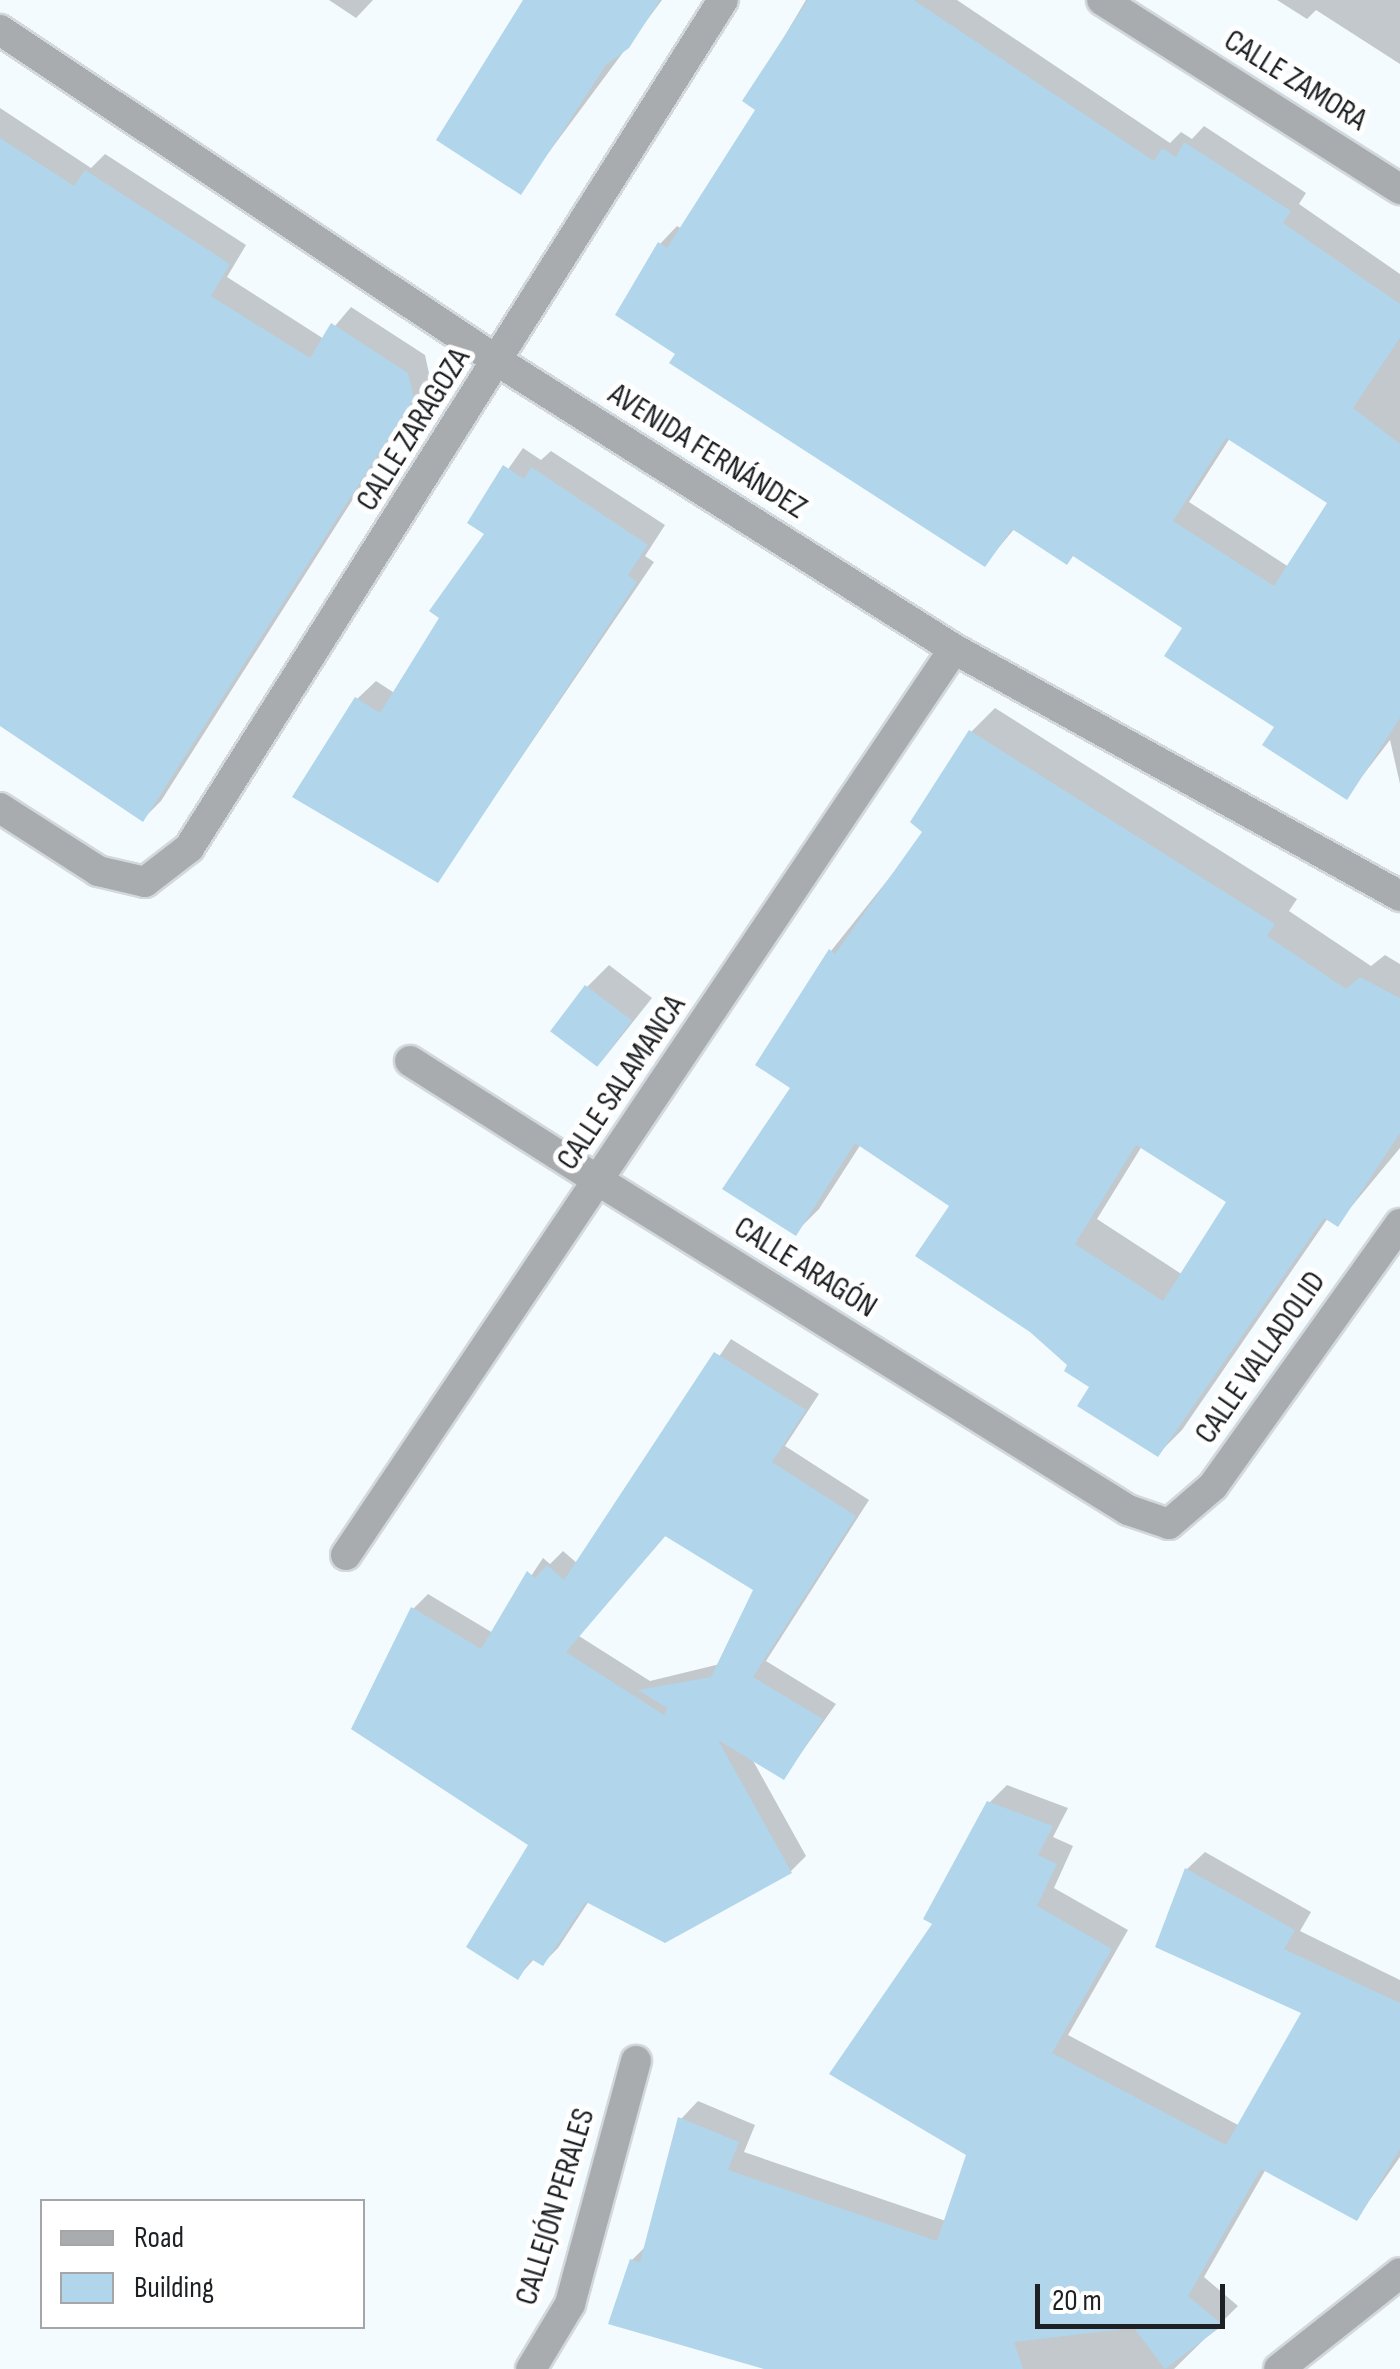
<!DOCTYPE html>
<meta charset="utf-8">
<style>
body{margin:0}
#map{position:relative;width:1400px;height:2369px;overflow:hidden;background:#f4fbff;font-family:"Sofia Sans Condensed",sans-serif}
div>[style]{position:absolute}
.shadow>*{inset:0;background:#0003}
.building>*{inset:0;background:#b1d5ea;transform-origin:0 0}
.roads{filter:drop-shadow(2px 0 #d2d8dc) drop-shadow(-2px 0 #d2d8dc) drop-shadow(0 2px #d2d8dc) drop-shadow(0 -2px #d2d8dc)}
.service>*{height:30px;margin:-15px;padding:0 15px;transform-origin:15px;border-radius:15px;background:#a8acaf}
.minor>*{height:30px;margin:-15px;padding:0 15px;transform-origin:15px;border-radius:15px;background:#a8acaf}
.tertiary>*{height:30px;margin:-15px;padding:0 15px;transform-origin:15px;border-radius:15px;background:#a8acaf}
span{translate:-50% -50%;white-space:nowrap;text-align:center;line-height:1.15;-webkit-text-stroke:10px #fff;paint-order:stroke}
.street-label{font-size:32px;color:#1e2124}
.legend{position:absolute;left:40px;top:2199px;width:325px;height:130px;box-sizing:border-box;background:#fff;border:2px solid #a5a6a7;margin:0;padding:12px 18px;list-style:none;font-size:30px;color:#1e2124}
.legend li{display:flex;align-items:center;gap:20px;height:50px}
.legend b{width:50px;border:2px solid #a5a6a7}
.scale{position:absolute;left:1035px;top:2284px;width:190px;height:45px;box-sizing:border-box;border:5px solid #1e2124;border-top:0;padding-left:12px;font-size:30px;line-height:35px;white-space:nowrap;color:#1e2124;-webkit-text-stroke:8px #fff;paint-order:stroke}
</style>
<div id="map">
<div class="shadow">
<i style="clip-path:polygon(329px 0,373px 0,356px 18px)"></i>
<i style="clip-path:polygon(527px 0,662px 0,520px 191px)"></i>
<i style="clip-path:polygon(evenodd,806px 0,957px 0,1170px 143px,1181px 132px,1192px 139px,1204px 126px,1306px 193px,1299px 204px,1400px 274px,1400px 784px,1390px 740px,1347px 796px,1186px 627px,1075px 554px,1015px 528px,985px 564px,679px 353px,660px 244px,677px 226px,682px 229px,759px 109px,746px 101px,806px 0,1230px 438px,1330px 503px,1289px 567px,1189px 502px,1230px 438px)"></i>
<i style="clip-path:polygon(1277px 0,1400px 0,1400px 64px,1316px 10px,1307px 19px)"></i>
<i style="clip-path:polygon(0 108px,91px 168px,105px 154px,246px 245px,227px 277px,324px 339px,351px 307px,425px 355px,430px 378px,161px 801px,143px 819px,0 724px)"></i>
<i style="clip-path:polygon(523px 448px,541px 460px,551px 451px,665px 525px,645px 556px,654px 562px,438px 880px,357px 699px,376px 681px,396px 694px,487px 534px,470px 523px)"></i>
<i style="clip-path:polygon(evenodd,995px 708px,1297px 899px,1289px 911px,1371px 966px,1385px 955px,1400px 964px,1400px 1148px,1337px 1224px,1328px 1218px,1182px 1430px,1158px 1454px,1070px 1365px,952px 1205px,861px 1144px,819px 1209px,795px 1233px,794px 1087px,831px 951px,926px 832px,971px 732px,995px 708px,1142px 1146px,1230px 1202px,1183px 1275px,1097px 1219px,1142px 1146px)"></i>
<i style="clip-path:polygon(609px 965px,652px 998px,601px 1062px,587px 987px)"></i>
<i style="clip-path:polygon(evenodd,731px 1339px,819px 1394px,785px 1446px,869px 1500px,766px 1661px,836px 1704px,784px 1777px,751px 1757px,806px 1856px,791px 1871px,589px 1901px,558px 1948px,543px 1963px,535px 1958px,518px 1977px,531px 1844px,413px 1609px,428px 1594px,493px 1633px,543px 1558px,550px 1564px,563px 1551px,578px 1564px,731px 1339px,667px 1534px,756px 1589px,720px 1664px,650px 1681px,579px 1636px,667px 1534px)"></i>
<i style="clip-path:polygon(1007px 1785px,1068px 1808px,1053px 1837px,1073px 1846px,1054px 1888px,1128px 1930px,1068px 2035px,1240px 2126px,1304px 2012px,1158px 1946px,1187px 1869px,1205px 1852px,1311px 1912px,1300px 1931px,1400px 1980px,1400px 2157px,1357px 2218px,1266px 2169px,1204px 2277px,1238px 2306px,1174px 2369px,773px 2369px,632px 2260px,647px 2245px,681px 2119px,698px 2101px,755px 2125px,744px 2152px,946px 2221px,969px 2154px,936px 1923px,989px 1803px)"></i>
</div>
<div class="building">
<i style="clip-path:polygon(523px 0,660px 0,629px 48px,606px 65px,521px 195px,436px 140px)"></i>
<i style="clip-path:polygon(evenodd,808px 0,914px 0,1154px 161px,1162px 148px,1176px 157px,1184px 142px,1291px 211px,1283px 223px,1400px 304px,1400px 338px,1353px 408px,1400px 444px,1400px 718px,1347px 800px,1262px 745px,1274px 727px,1164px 656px,1182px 628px,1073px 556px,1067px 565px,1012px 529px,985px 567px,669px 363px,675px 354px,615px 315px,658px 242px,667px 248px,755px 110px,742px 101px,808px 0,1226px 438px,1327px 503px,1274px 586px,1173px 521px,1226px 438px)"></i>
<i style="clip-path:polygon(0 138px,74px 186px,85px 170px,230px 264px,211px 296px,310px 358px,331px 323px,408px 373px,414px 398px,143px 822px,0 726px)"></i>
<i style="clip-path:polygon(503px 465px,524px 479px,531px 467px,648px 545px,628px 575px,637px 582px,438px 883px,292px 797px,355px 697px,380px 713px,439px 618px,429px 611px,484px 534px,467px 523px)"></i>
<i style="clip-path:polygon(evenodd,969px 730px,1275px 924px,1267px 936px,1346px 989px,1360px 977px,1400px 998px,1400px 1133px,1338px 1227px,1324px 1218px,1158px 1457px,1077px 1406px,1089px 1387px,1064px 1371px,1067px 1365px,1030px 1332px,915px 1256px,949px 1206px,855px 1143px,796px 1236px,722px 1189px,790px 1088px,755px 1065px,829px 949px,835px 954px,922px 832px,910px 822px,969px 730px,1136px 1145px,1226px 1202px,1163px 1301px,1075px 1244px,1136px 1145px)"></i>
<i style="left:585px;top:985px;width:59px;height:58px;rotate:37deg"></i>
<i style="clip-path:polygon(evenodd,714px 1352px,806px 1410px,772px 1462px,856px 1516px,753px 1677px,823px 1719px,784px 1780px,718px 1740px,792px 1873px,665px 1943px,586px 1902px,543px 1966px,531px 1959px,518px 1980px,466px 1947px,528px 1845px,351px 1729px,411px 1607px,481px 1649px,527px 1571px,535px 1578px,547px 1565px,564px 1580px,714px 1352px,665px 1536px,753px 1590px,711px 1677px,638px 1690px,667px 1708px,664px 1715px,566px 1652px,665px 1536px)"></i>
<i style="clip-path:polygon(987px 1801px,1053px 1826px,1038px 1855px,1057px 1864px,1037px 1906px,1112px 1949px,1052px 2053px,1226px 2145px,1301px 2013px,1155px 1947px,1185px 1868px,1295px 1930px,1284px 1949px,1400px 2003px,1400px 2149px,1357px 2221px,1261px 2169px,1188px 2296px,1223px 2325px,1165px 2369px,1134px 2328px,1014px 2342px,1023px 2369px,764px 2369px,608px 2324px,630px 2259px,640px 2262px,678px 2117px,739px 2142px,728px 2170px,937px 2241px,966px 2155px,829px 2074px,932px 1924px,923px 1919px)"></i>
</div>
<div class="roads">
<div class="service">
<i style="left:410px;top:1061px;width:224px;rotate:32.4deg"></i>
</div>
<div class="minor">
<i style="left:1102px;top:0;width:353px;rotate:32.4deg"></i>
<i style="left:0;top:30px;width:599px;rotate:33.64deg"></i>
<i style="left:499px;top:362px;width:538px;rotate:32.24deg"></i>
<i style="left:954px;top:649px;width:510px;rotate:28.98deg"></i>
<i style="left:0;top:808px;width:117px;rotate:32.7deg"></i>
<i style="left:98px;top:871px;width:48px;rotate:13.2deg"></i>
<i style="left:145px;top:882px;width:56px;rotate:-37.7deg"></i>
<i style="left:189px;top:848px;width:1002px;rotate:-57.8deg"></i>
<i style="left:599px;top:1181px;width:623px;rotate:31.88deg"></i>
<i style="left:1128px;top:1510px;width:43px;rotate:18.9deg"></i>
<i style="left:1169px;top:1524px;width:58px;rotate:-40.8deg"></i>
<i style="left:1213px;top:1486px;width:322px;rotate:-54.5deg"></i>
<i style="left:346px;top:1555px;width:1091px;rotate:-56.14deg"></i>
<i style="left:531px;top:2369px;width:76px;rotate:-59deg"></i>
<i style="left:570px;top:2304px;width:252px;rotate:-74.8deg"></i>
</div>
<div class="tertiary">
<i style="left:1279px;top:2369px;width:154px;rotate:-38.4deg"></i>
</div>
</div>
<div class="street-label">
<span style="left:1295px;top:81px;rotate:32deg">CALLE ZAMORA</span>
<span style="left:414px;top:430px;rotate:-58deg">CALLE ZARAGOZA</span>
<span style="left:707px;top:452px;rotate:32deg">AVENIDA FERNÁNDEZ</span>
<span style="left:622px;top:1083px;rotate:-56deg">CALLE SALAMANCA</span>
<span style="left:805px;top:1268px;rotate:32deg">CALLE ARAGÓN</span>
<span style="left:1261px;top:1358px;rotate:-55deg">CALLE VALLADOLID</span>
<span style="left:556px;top:2207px;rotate:-73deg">CALLEJÓN PERALES</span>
</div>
<ul class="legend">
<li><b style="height:12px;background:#a8acaf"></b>Road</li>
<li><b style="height:28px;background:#b1d5ea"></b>Building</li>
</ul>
<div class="scale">20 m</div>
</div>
